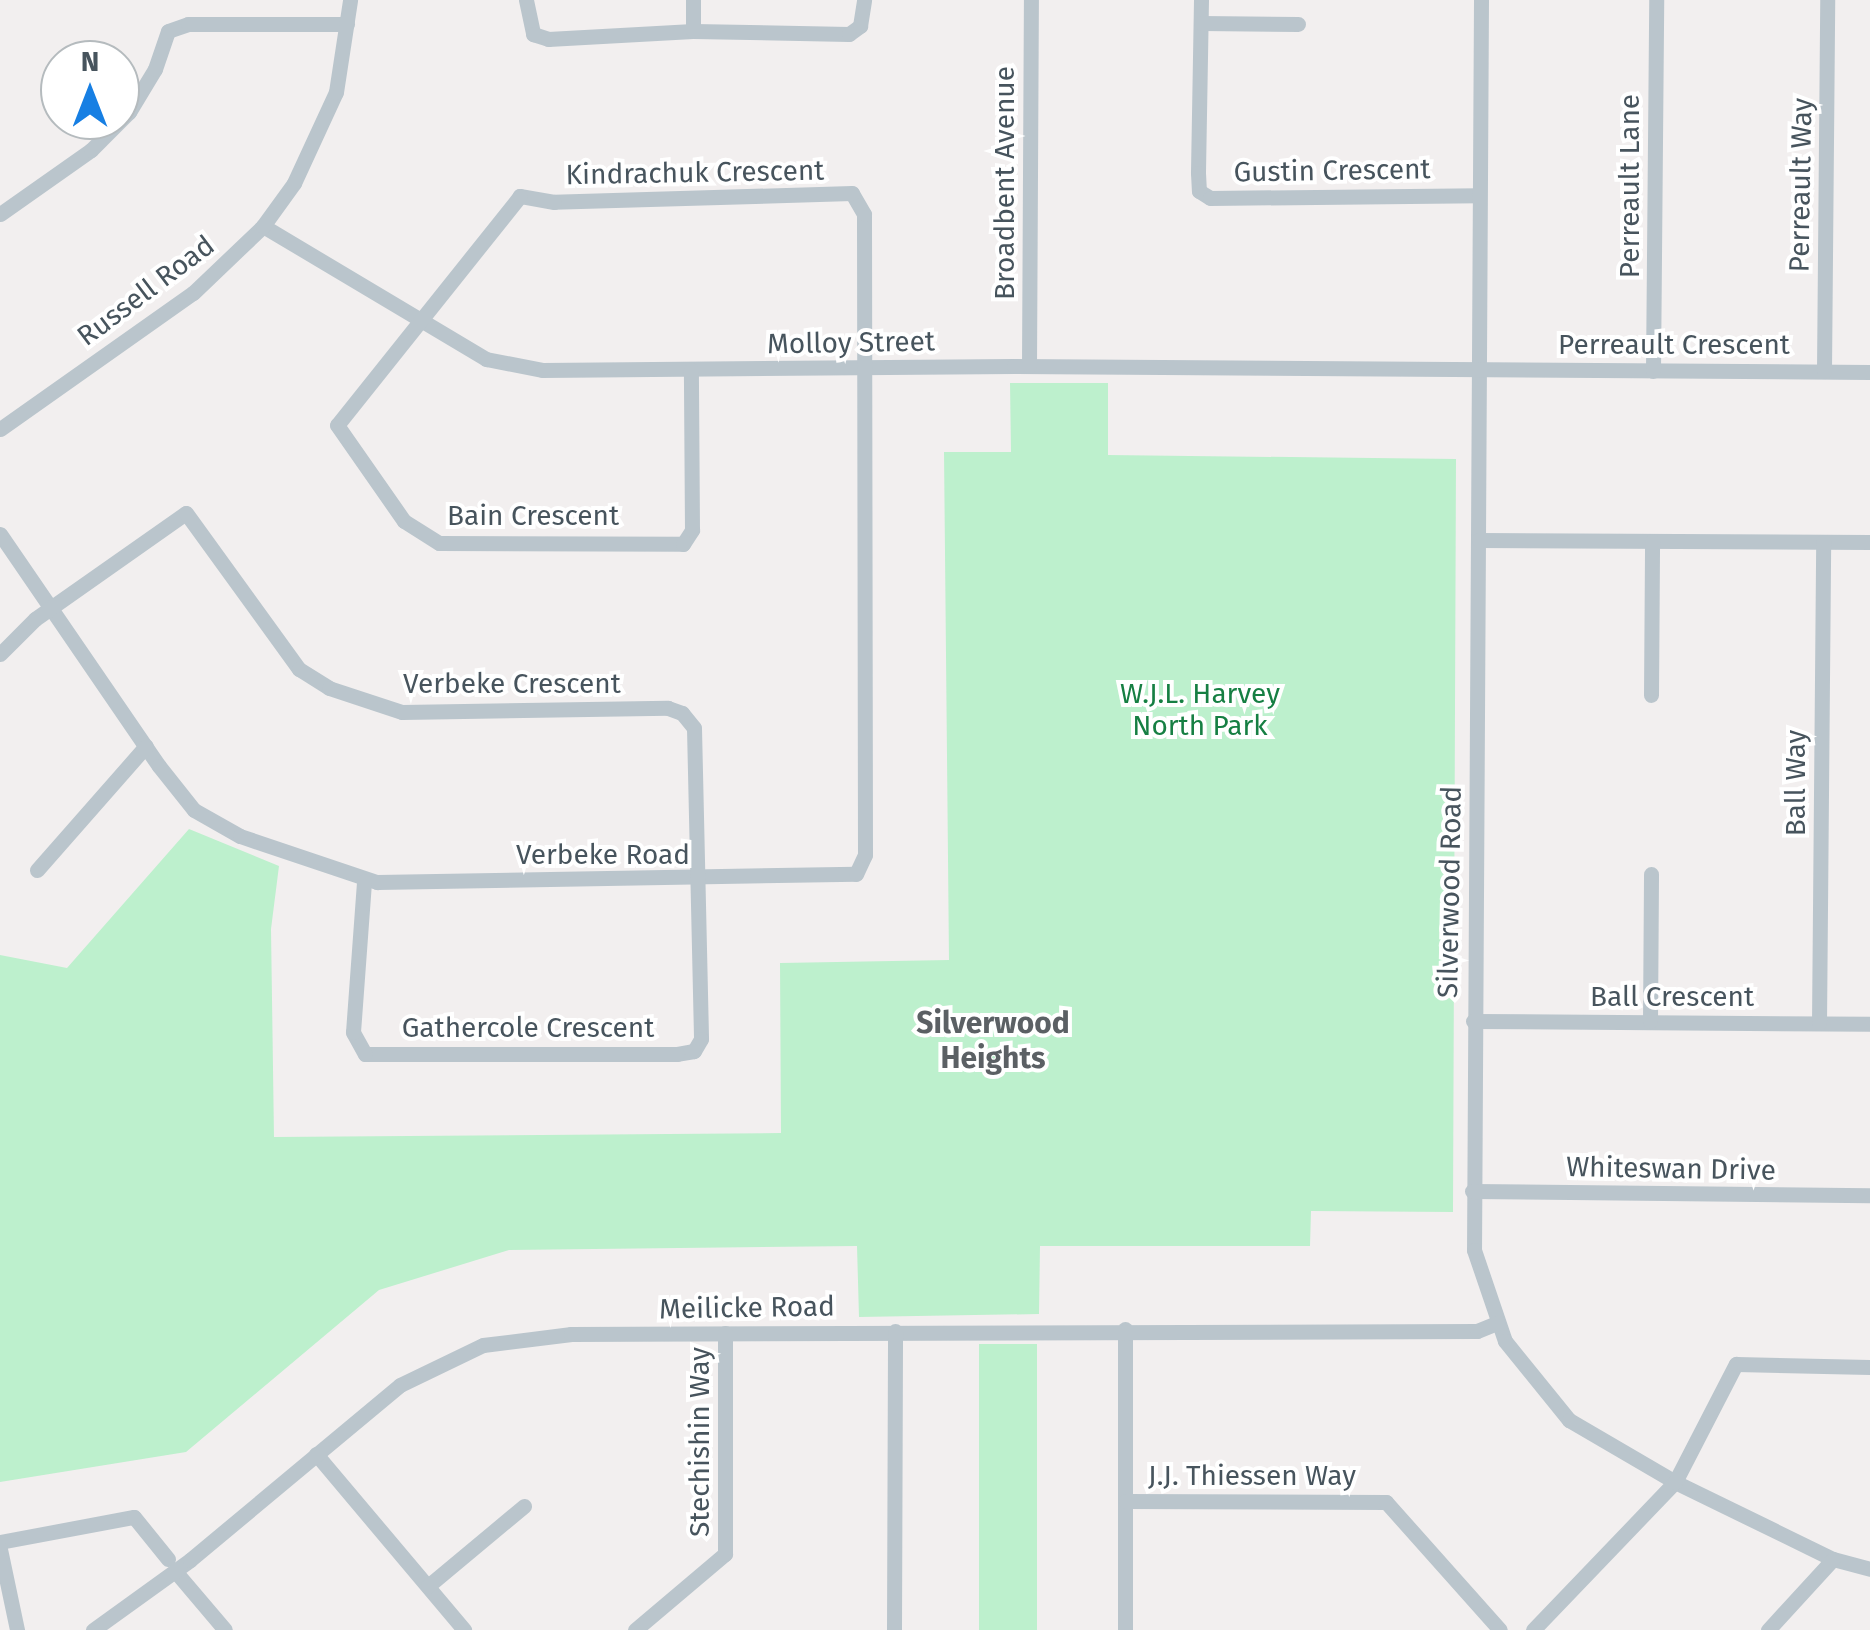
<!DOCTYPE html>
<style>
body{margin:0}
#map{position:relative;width:1870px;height:1630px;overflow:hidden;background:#f2efef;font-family:"Fira Sans",sans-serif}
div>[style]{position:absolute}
.green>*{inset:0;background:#bdf0cd;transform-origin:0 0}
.minor>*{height:15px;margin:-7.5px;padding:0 7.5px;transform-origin:7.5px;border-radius:7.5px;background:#bac5cc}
span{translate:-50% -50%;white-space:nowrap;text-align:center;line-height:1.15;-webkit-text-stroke:8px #fff;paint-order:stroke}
.street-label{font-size:28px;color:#47545d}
.park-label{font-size:28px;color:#167f43}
.neighbourhood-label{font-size:30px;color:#5b6064;font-weight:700}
.north{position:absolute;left:40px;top:40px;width:100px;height:100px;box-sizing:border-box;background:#fff;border:2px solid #b5bbbe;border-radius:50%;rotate:0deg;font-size:28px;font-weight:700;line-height:40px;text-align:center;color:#47545d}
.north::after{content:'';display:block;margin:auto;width:35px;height:45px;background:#177fe3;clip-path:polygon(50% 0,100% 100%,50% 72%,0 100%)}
</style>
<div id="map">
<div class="green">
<i style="clip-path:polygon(1010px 383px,1108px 383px,1108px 455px,1456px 459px,1453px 1212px,1311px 1211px,1310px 1246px,1040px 1246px,1039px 1314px,859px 1317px,857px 1246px,509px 1250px,379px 1290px,186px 1452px,0 1482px,0 955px,67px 968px,189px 829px,279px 866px,271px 929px,274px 1137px,781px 1133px,780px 963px,949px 960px,944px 452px,1011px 452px)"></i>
<i style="left:1037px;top:1344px;width:286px;height:58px;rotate:90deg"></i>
</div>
<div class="minor">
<i style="left:526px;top:0;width:35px;rotate:78deg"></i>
<i style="left:533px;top:34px;width:16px;rotate:18deg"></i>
<i style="left:548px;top:39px;width:145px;rotate:-3.2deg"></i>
<i style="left:693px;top:31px;width:156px;rotate:1.1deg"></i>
<i style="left:849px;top:34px;width:14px;rotate:-36deg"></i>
<i style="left:860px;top:26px;width:26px;rotate:-81deg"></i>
<i style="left:693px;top:0;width:31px;rotate:90deg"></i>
<i style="left:1201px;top:0;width:173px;rotate:91deg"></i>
<i style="left:1198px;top:173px;width:18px;rotate:87deg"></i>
<i style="left:1199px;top:191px;width:13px;rotate:32deg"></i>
<i style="left:1210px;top:198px;width:269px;rotate:-0.6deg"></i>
<i style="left:1481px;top:0;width:1250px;rotate:90.32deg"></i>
<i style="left:1474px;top:1250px;width:96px;rotate:71.2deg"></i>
<i style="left:1505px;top:1341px;width:102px;rotate:51deg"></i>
<i style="left:1569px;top:1420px;width:123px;rotate:30.3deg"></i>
<i style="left:1675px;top:1482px;width:176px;rotate:26deg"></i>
<i style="left:1833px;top:1559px;width:38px;rotate:15deg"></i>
<i style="left:1201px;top:23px;width:97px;rotate:0.6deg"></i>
<i style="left:0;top:214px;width:111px;rotate:-35.1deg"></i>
<i style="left:91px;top:150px;width:54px;rotate:-45deg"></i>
<i style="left:129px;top:112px;width:50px;rotate:-58.8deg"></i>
<i style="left:155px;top:69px;width:40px;rotate:-71.1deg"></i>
<i style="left:168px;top:31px;width:21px;rotate:-19deg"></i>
<i style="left:188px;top:24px;width:159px"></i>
<i style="left:263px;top:226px;width:260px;rotate:30.8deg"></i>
<i style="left:486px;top:359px;width:57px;rotate:11.1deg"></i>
<i style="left:542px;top:370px;width:472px;rotate:-0.5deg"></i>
<i style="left:1014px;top:366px;width:856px;rotate:0.4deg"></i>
<i style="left:1029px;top:366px;width:366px;rotate:-89.7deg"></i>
<i style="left:1653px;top:371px;width:371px;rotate:-89.5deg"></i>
<i style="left:1824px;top:371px;width:371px;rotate:-89.5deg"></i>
<i style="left:0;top:429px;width:236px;rotate:-35.2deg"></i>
<i style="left:193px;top:293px;width:97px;rotate:-43.7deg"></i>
<i style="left:263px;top:226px;width:53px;rotate:-54.2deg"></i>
<i style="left:294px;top:183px;width:100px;rotate:-65.2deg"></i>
<i style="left:336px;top:92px;width:93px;rotate:-81.3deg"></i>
<i style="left:0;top:534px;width:281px;rotate:55.6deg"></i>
<i style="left:159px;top:766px;width:56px;rotate:51.5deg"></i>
<i style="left:194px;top:810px;width:53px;rotate:29.5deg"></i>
<i style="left:240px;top:836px;width:145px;rotate:18.6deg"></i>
<i style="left:377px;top:882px;width:479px;rotate:-1deg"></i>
<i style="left:856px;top:874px;width:21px;rotate:-65deg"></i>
<i style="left:865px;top:855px;width:641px;rotate:-90.09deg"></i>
<i style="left:864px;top:214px;width:24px;rotate:-120deg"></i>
<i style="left:852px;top:193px;width:298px;rotate:178.3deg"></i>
<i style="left:554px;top:202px;width:35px;rotate:-170deg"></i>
<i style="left:520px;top:196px;width:293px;rotate:128.6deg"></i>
<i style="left:337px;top:425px;width:117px;rotate:55.1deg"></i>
<i style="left:404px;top:521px;width:41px;rotate:32.2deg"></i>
<i style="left:439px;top:543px;width:244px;rotate:0.2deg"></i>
<i style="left:683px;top:544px;width:17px;rotate:-57deg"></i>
<i style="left:692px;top:530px;width:160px;rotate:-90.4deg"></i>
<i style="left:1479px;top:540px;width:391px;rotate:0.3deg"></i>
<i style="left:0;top:654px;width:49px;rotate:-45deg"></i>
<i style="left:35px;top:619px;width:184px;rotate:-35.1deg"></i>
<i style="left:186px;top:513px;width:193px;rotate:54.1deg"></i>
<i style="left:299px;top:669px;width:36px;rotate:32deg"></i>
<i style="left:329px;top:688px;width:77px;rotate:18.2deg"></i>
<i style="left:402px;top:712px;width:266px;rotate:-0.9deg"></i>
<i style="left:668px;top:708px;width:15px;rotate:20deg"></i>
<i style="left:682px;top:713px;width:19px;rotate:51deg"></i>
<i style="left:694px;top:728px;width:311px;rotate:88.7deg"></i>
<i style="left:701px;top:1039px;width:14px;rotate:120deg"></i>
<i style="left:694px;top:1051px;width:17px;rotate:170deg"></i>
<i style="left:677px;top:1054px;width:312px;rotate:180deg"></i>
<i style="left:365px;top:1054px;width:25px;rotate:-119deg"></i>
<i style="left:353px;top:1032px;width:151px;rotate:-85.8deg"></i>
<i style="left:1651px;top:695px;width:154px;rotate:-89.6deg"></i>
<i style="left:37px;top:870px;width:165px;rotate:-48.7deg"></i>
<i style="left:1473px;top:1021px;width:397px;rotate:0.4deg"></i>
<i style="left:1650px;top:1021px;width:147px;rotate:-89.6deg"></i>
<i style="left:1819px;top:1023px;width:481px;rotate:-89.5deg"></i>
<i style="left:1472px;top:1191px;width:398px;rotate:0.6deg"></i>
<i style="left:1125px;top:1329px;width:301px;rotate:90deg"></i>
<i style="left:316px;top:1454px;width:230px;rotate:49.9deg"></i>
<i style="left:1126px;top:1501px;width:260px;rotate:0.2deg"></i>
<i style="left:1386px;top:1502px;width:171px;rotate:48.3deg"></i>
<i style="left:0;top:1542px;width:136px;rotate:-10.6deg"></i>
<i style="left:134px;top:1517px;width:54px;rotate:51deg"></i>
<i style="left:0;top:1549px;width:83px;rotate:78.1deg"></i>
<i style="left:175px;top:1571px;width:77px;rotate:49.7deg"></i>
<i style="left:428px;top:1586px;width:125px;rotate:-39.8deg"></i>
<i style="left:93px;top:1630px;width:120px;rotate:-35.8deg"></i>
<i style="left:190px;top:1560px;width:273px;rotate:-39.8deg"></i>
<i style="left:400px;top:1385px;width:92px;rotate:-25.7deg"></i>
<i style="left:483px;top:1345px;width:89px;rotate:-7.1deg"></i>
<i style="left:571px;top:1334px;width:906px;rotate:-0.19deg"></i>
<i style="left:1477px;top:1331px;width:22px;rotate:-22deg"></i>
<i style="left:635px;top:1630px;width:118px;rotate:-40.2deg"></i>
<i style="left:725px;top:1554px;width:221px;rotate:-90deg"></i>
<i style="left:894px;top:1630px;width:299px;rotate:-89.8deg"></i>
<i style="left:1533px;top:1630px;width:205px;rotate:-46.2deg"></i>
<i style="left:1675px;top:1482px;width:133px;rotate:-62.7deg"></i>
<i style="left:1736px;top:1364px;width:134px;rotate:1.3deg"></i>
<i style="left:1768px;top:1630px;width:96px;rotate:-47.5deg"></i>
</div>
<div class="street-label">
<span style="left:1332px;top:171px;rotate:-1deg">Gustin Crescent</span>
<span style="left:695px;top:173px;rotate:-1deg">Kindrachuk Crescent</span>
<span style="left:1005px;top:183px;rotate:-90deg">Broadbent Avenue</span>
<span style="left:1801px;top:185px;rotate:-89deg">Perreault Way</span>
<span style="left:1630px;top:186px;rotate:-90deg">Perreault Lane</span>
<span style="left:146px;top:291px;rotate:-37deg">Russell Road</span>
<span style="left:851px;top:343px;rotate:-1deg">Molloy Street</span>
<span style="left:1674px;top:345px">Perreault Crescent</span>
<span style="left:533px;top:516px">Bain Crescent</span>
<span style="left:512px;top:684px">Verbeke Crescent</span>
<span style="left:1796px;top:783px;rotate:-90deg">Ball Way</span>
<span style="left:603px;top:855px">Verbeke Road</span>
<span style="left:1450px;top:892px;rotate:-89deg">Silverwood Road</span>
<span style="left:1672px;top:997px">Ball Crescent</span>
<span style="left:528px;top:1028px">Gathercole Crescent</span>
<span style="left:1671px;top:1169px;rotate:1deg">Whiteswan Drive</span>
<span style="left:747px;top:1308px;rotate:-1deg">Meilicke Road</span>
<span style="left:700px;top:1442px;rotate:-90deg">Stechishin Way</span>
<span style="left:1252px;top:1476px">J.J. Thiessen Way</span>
</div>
<div class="park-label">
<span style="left:1200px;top:710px">W.J.L. Harvey<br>North Park</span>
</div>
<div class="neighbourhood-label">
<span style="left:993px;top:1040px">Silverwood<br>Heights</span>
</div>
<div class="north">N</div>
</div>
